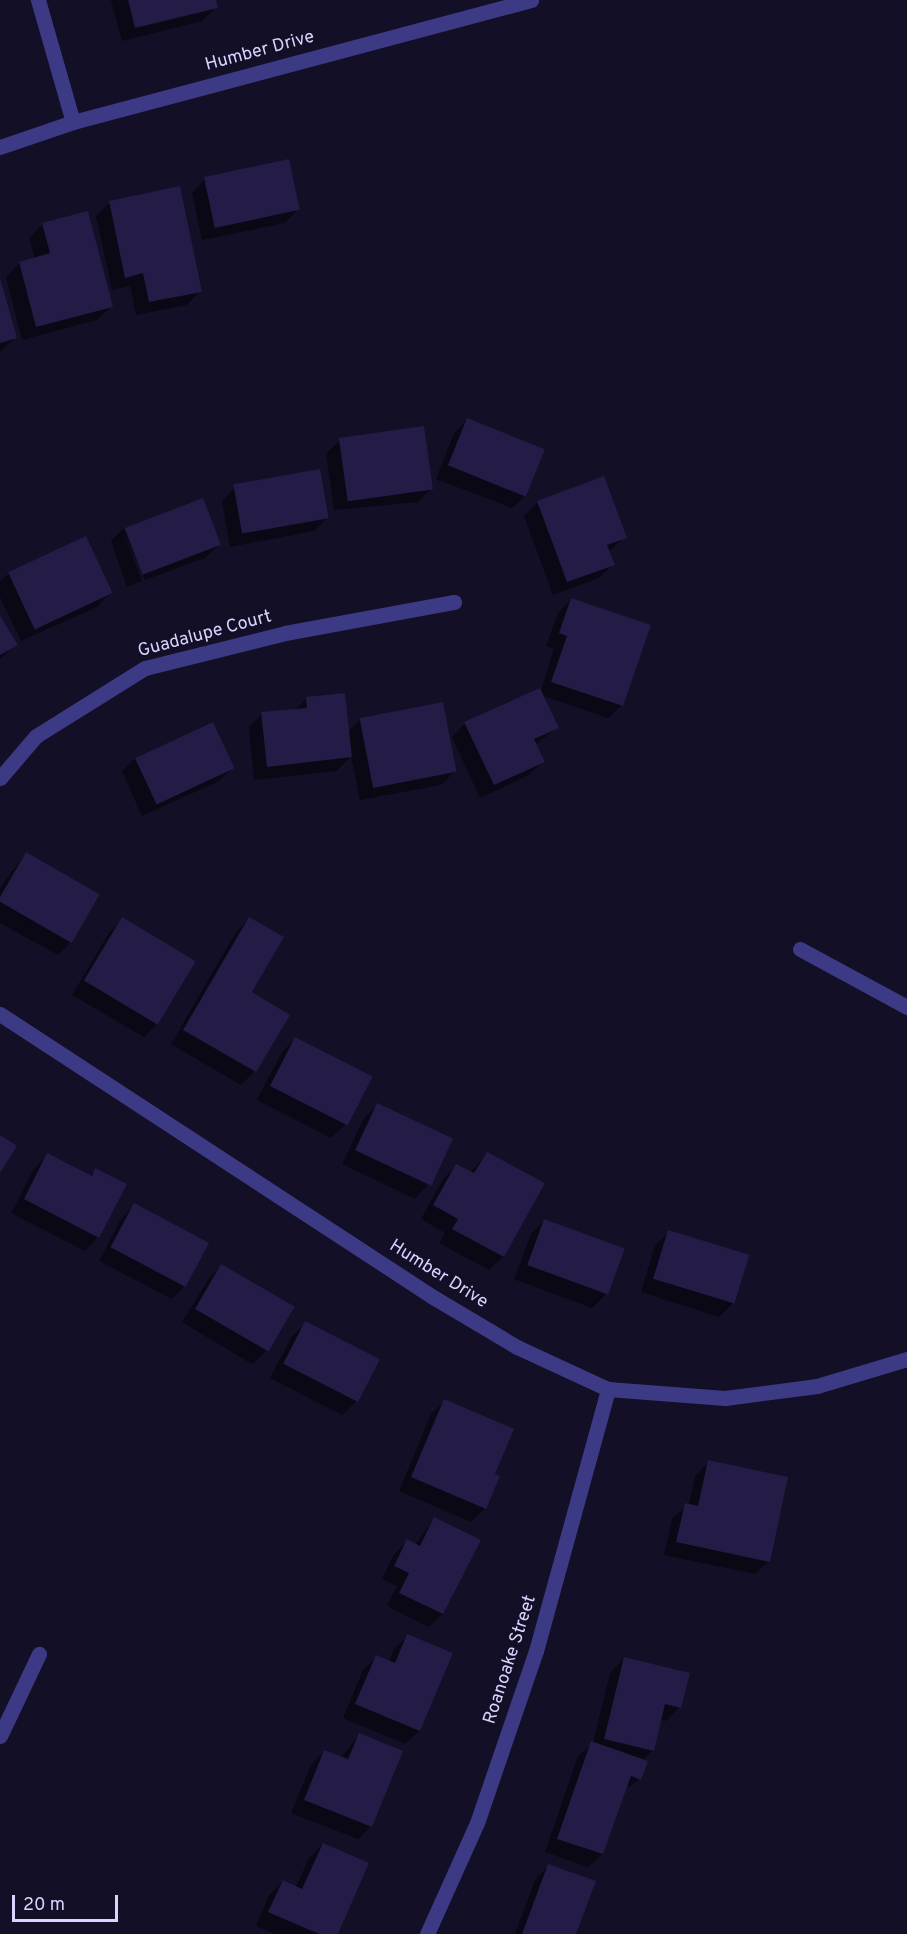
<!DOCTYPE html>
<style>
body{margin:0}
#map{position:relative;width:907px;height:1934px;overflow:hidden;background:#130f26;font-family:Overpass,sans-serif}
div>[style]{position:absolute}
.shadow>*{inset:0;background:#0007}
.building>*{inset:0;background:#241b47;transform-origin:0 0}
.street>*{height:15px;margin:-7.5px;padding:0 7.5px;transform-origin:7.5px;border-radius:7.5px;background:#3d3a85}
span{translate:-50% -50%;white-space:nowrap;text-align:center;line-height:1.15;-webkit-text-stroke:5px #130f26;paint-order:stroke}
.street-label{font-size:18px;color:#d9d4ff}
.scale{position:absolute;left:12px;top:1895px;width:106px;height:27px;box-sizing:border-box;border:3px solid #d9d4ff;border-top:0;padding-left:8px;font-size:18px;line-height:21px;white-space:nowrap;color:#d9d4ff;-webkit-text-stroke:4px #130f26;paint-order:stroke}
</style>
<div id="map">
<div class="shadow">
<i style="clip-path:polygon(111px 0,214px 0,216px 7px,202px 21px,122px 41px)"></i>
<i style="clip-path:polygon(205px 179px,298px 209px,285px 223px,202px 240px,192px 193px)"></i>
<i style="clip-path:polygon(110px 202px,200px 291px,187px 305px,136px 315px,130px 286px,112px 290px,96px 216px)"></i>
<i style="clip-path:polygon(43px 224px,111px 307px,97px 320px,22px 340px,6px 277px,20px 263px,35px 259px,29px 238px)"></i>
<i style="clip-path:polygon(0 281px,15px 338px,0 352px)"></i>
<i style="clip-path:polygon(467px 420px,526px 495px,512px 508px,436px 479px,454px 433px)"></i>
<i style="clip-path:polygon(340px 440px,432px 488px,418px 502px,334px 510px,326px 454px)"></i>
<i style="clip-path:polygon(235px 487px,327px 518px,314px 531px,230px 547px,222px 501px)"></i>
<i style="clip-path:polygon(202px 499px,219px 545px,205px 558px,145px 580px,124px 533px,142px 581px,127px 587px,111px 541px,124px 528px)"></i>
<i style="clip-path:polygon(538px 502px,625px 537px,608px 552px,613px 564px,599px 578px,553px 595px,524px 516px)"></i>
<i style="clip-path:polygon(9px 573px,110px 593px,97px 607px,21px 641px,0 597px,0 582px)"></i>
<i style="clip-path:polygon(571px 599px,622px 705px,608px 718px,543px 696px,557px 728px,535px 745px,543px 762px,529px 775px,480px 798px,452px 737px,465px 723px,541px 690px,554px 649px,546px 646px,558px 613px)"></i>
<i style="clip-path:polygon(0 619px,16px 644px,0 659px)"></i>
<i style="clip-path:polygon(307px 698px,348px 732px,361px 719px,454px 772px,441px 785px,360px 800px,351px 756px,337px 771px,254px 780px,249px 727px,262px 714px,295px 710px)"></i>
<i style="clip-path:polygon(135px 758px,232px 768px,219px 781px,142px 816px,122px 771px)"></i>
<i style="clip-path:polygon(26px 853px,71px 942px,58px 955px,0 923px,0 888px)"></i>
<i style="clip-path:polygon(122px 919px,157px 1024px,144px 1037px,72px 995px,109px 933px)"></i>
<i style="clip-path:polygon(249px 919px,255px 1071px,241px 1085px,171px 1044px,236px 932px)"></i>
<i style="clip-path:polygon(295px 1039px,345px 1125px,331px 1138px,257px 1100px,282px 1052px)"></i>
<i style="clip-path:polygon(378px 1105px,428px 1185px,415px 1199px,342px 1164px,364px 1118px)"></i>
<i style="clip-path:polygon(487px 1153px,543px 1183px,503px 1257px,489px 1270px,439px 1243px,445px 1233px,421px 1219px,443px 1179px,456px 1166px,470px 1173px)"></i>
<i style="clip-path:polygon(47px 1155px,89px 1177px,96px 1170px,98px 1237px,85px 1251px,11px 1213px,34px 1169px)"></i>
<i style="clip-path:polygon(134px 1205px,207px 1243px,185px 1285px,172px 1299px,99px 1261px,121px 1219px)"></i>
<i style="clip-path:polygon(545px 1220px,606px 1294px,592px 1308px,514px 1279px,531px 1234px)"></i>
<i style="clip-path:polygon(669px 1232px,733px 1303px,719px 1317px,641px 1292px,655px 1245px)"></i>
<i style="clip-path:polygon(221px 1266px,266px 1351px,252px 1364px,182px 1322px,208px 1280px)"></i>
<i style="clip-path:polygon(306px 1323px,356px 1402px,342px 1415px,270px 1378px,292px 1336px)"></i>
<i style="clip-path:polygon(445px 1401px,493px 1475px,485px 1508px,471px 1522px,399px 1491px,431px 1414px)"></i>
<i style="clip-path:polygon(709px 1462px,769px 1561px,755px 1574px,664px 1555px,672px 1518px,689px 1505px,695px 1476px)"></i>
<i style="clip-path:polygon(434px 1519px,479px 1541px,442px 1614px,429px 1627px,387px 1606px,397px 1586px,382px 1579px,394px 1554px,408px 1541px,415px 1545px)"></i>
<i style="clip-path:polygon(408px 1636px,451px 1654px,419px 1731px,405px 1744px,343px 1718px,363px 1670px,377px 1657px,389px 1662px,394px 1649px)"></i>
<i style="clip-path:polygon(624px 1659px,680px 1707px,666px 1721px,660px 1719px,652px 1751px,642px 1761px,640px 1779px,623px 1791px,602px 1854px,588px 1867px,545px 1852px,578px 1756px,593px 1743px,610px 1673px)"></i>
<i style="clip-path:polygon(359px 1735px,371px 1826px,358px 1839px,291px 1813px,311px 1765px,324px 1751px,341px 1758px)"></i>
<i style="clip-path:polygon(323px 1844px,336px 1934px,275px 1934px,256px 1926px,269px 1895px,283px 1881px,296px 1887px,309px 1858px)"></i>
<i style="clip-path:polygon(548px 1866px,575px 1934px,515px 1934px,535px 1880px)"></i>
</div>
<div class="building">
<i style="clip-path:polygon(128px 0,216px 0,218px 8px,135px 28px)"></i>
<i style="left:289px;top:159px;width:52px;height:87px;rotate:78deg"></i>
<i style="clip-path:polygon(180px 186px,202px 292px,149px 302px,143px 273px,125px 278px,109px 201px)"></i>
<i style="clip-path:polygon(88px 211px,113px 307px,36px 327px,19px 262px,50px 253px,42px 223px)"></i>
<i style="clip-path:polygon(0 278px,17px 338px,0 343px)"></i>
<i style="left:467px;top:418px;width:84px;height:51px;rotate:22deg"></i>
<i style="left:424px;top:426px;width:64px;height:86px;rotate:82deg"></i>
<i style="left:320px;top:469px;width:50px;height:88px;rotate:80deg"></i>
<i style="clip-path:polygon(604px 476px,627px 538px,607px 545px,615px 565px,567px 582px,537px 501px)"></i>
<i style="left:203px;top:498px;width:50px;height:84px;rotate:69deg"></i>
<i style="left:86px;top:536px;width:63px;height:86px;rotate:65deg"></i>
<i style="clip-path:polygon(571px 598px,651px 625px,623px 706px,551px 682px,567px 636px,559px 633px)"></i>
<i style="clip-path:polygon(0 616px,18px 645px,0 655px)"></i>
<i style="clip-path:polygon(540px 688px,559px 728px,534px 739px,545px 762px,494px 785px,464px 722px)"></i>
<i style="clip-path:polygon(345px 693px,352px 757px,267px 767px,261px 712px,307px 708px,306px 697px)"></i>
<i style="left:443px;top:702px;width:71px;height:85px;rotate:79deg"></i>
<i style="left:213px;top:722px;width:51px;height:86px;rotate:65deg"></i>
<i style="left:26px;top:852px;width:85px;height:56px;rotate:30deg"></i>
<i style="left:122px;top:917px;width:86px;height:74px;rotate:31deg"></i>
<i style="clip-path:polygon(249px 917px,284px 937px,252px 992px,290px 1015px,256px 1072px,183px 1030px)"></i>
<i style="left:295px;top:1037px;width:87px;height:55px;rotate:27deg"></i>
<i style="left:377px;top:1103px;width:84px;height:52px;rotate:25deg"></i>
<i style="clip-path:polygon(0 1135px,17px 1146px,0 1173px)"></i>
<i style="clip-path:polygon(487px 1152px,545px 1183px,504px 1257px,452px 1229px,458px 1219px,433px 1205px,456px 1164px,474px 1173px)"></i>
<i style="clip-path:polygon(47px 1153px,92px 1176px,95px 1168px,127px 1184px,99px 1238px,24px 1199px)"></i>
<i style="left:134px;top:1203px;width:85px;height:50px;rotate:28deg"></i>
<i style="left:544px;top:1219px;width:86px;height:49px;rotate:20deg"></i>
<i style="left:668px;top:1230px;width:85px;height:51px;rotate:17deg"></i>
<i style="left:221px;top:1264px;width:85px;height:52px;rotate:30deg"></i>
<i style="left:305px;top:1321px;width:84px;height:48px;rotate:27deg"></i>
<i style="clip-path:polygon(444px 1399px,514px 1429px,495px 1474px,500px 1476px,486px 1509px,411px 1477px)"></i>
<i style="clip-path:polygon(708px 1460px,788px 1477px,770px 1562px,676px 1542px,685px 1503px,698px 1506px)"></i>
<i style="clip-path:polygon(434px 1517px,481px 1540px,443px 1614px,399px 1593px,409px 1573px,394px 1566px,407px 1539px,420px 1546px)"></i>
<i style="clip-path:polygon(407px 1634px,453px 1653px,420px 1731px,355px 1704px,376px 1655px,395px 1663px)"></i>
<i style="clip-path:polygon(624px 1657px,690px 1673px,681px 1708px,665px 1704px,654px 1751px,604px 1739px)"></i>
<i style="clip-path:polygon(359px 1733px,403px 1751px,372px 1827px,304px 1800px,324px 1750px,348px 1759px)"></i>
<i style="clip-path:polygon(591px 1741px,648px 1761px,641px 1780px,631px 1776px,603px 1854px,557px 1839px)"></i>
<i style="clip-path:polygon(323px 1843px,369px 1863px,338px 1934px,319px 1934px,268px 1912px,283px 1880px,302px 1889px)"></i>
<i style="clip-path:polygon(548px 1864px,596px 1881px,576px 1934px,522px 1934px)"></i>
</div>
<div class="street">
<i style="left:38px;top:0;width:127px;rotate:74deg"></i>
<i style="left:0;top:147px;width:77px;rotate:-18.9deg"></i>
<i style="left:73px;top:122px;width:474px;rotate:-14.9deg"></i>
<i style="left:0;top:778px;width:55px;rotate:-49.4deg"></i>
<i style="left:36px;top:736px;width:128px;rotate:-32deg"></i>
<i style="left:145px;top:668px;width:144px;rotate:-14deg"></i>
<i style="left:285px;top:633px;width:172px;rotate:-10.4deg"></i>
<i style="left:800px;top:949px;width:122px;rotate:28.5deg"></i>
<i style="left:0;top:1014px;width:517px;rotate:33.17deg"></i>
<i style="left:433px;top:1297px;width:98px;rotate:30.8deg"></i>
<i style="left:517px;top:1347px;width:100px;rotate:24.8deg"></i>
<i style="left:608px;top:1389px;width:117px;rotate:4.4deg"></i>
<i style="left:725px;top:1398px;width:93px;rotate:-7.4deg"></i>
<i style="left:817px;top:1386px;width:94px;rotate:-16.7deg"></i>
<i style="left:0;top:1736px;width:91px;rotate:-64.6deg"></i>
<i style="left:427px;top:1934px;width:122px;rotate:-65.8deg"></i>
<i style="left:477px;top:1823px;width:182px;rotate:-71.1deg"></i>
<i style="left:536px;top:1651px;width:272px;rotate:-74.6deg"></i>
</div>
<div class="street-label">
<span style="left:260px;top:52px;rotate:-15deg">Humber Drive</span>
<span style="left:205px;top:635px;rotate:-15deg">Guadalupe Court</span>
<span style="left:438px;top:1275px;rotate:32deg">Humber Drive</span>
<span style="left:511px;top:1660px;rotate:-72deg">Roanoake Street</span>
</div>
<div class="scale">20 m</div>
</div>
